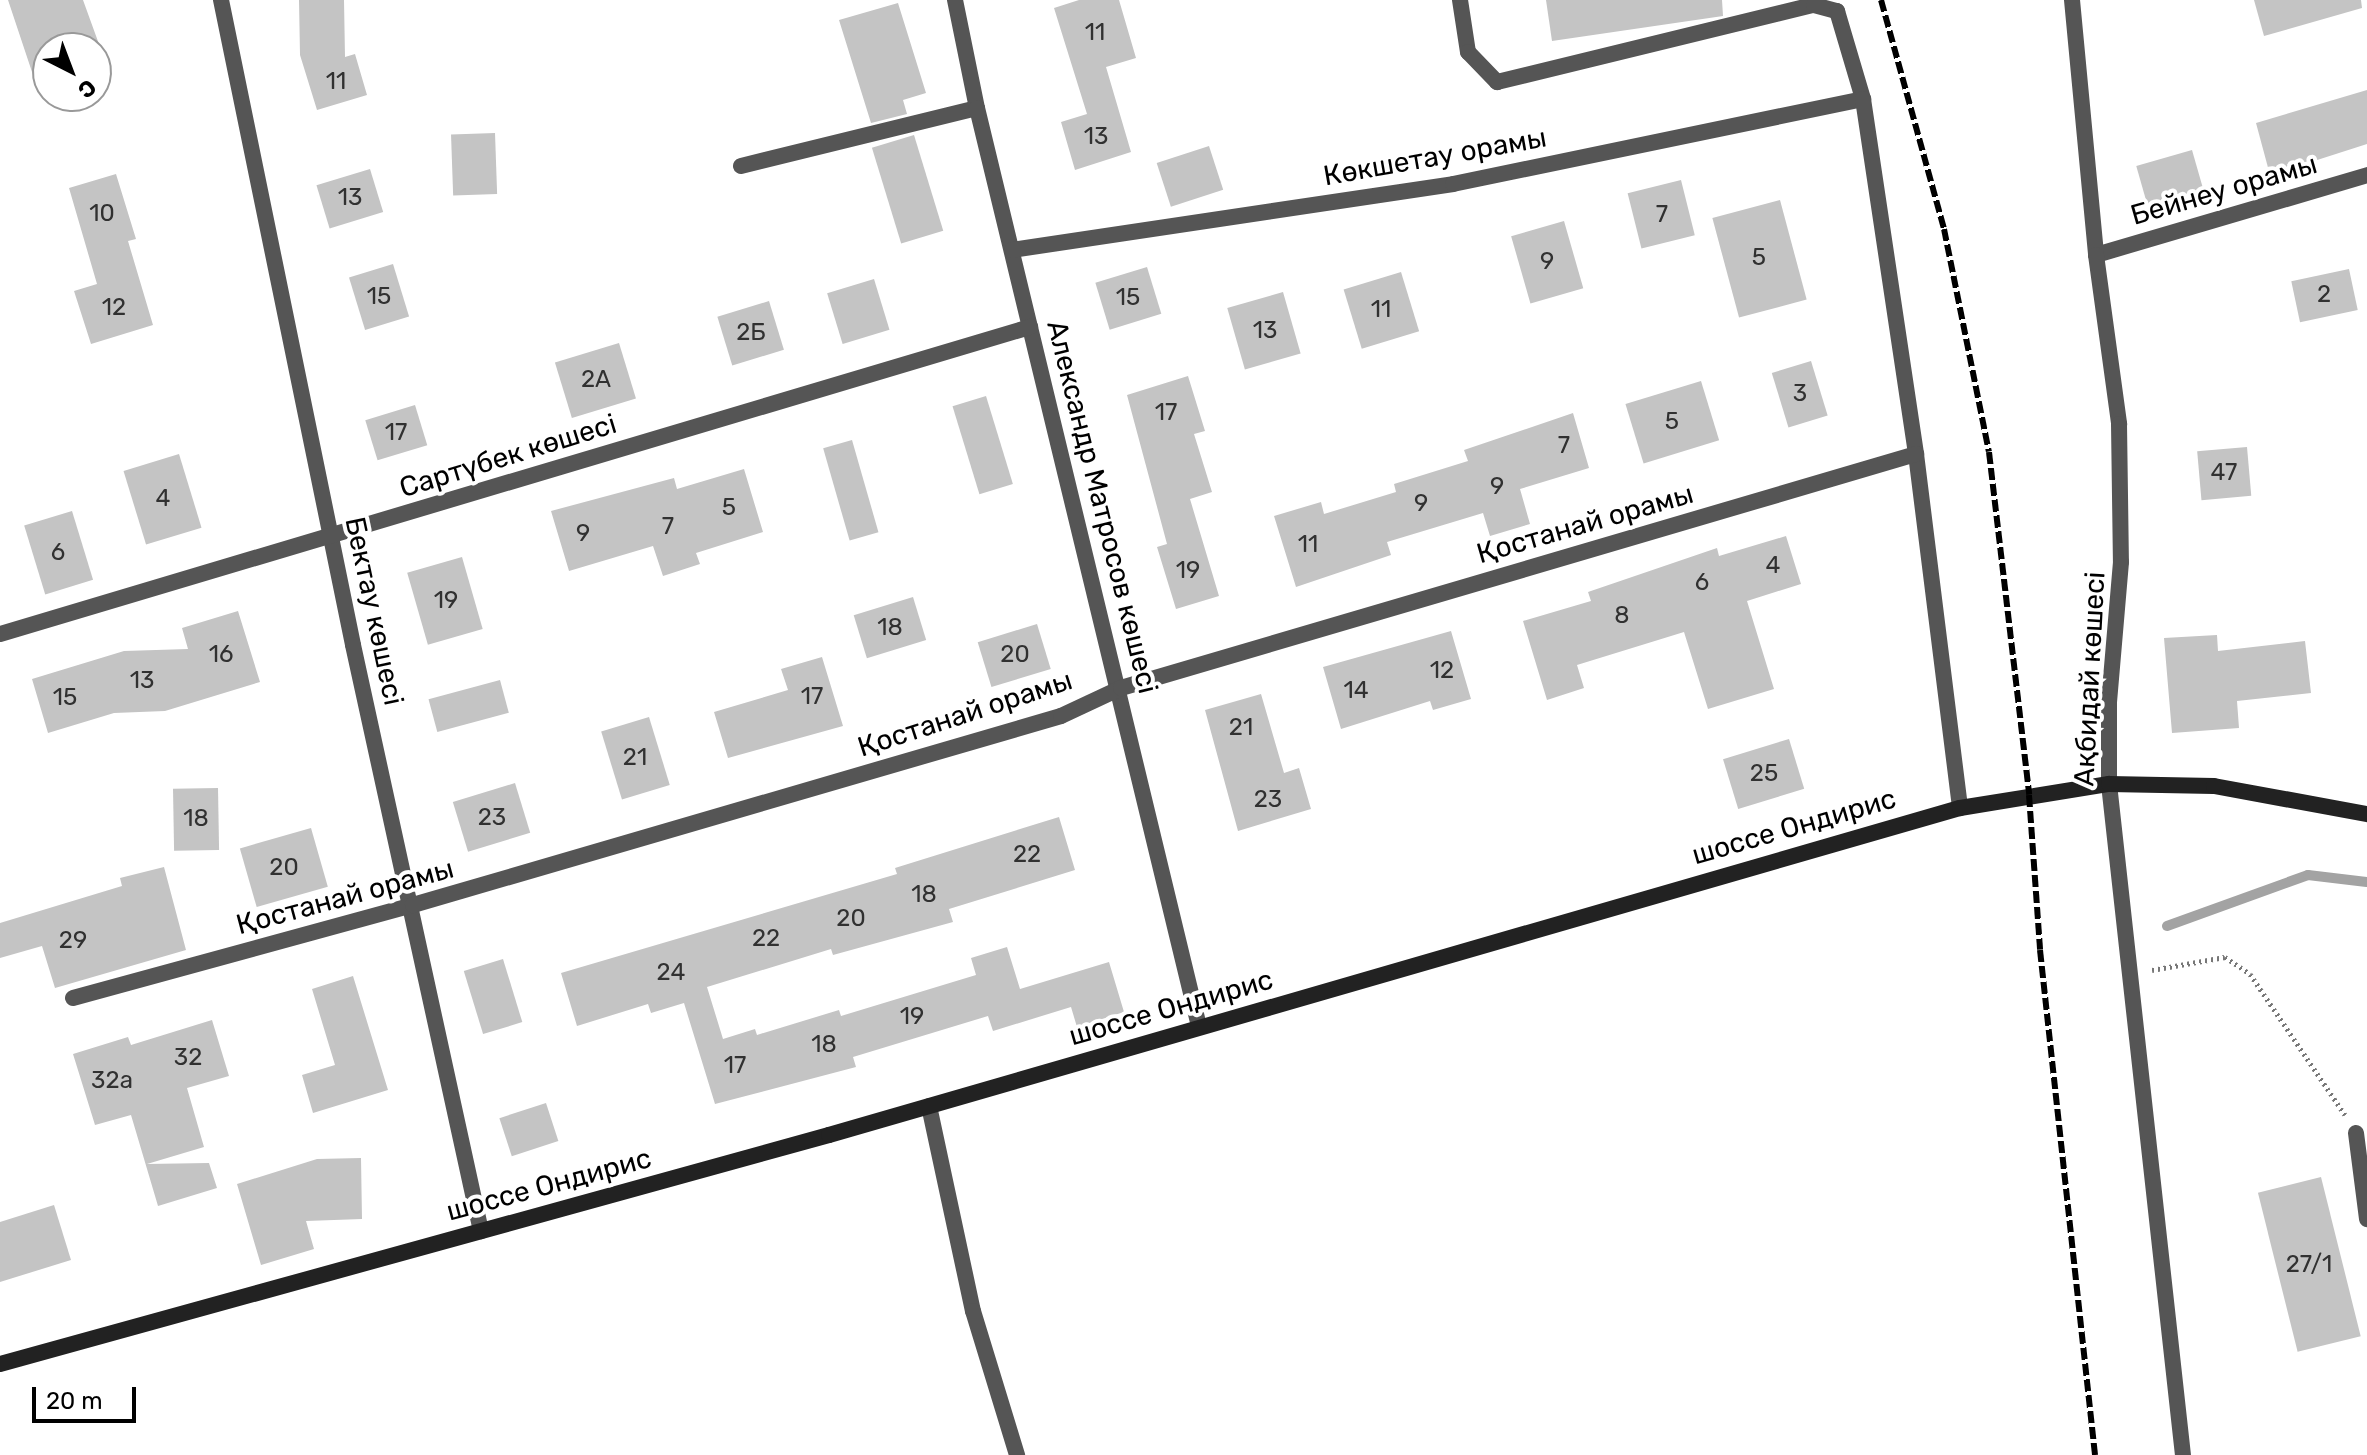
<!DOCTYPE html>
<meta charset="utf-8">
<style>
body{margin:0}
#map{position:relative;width:2367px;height:1455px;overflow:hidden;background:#fff;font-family:Rubik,sans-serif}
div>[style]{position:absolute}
.stream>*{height:10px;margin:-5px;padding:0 5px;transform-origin:5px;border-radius:5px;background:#a3a3a3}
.building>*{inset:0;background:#c4c4c4;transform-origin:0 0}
.path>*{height:5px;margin-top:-2.5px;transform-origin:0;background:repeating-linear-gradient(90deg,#777 0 2px,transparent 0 6px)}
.service>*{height:16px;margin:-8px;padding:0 8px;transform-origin:8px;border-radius:8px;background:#555}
.minor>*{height:16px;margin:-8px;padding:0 8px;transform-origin:8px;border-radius:8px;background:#555}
.tertiary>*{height:16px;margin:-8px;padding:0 8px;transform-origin:8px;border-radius:8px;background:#555}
.secondary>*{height:16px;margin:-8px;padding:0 8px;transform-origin:8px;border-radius:8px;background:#222}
.rail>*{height:6px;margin-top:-3px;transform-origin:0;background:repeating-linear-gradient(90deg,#000 0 12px,transparent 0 16px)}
span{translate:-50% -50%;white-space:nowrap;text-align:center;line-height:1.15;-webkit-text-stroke:8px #fff;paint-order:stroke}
.number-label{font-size:24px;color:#313131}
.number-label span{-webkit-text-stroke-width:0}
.street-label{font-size:28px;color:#000}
.north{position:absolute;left:32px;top:32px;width:80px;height:80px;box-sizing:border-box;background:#fff;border:2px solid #999;border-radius:50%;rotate:138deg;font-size:22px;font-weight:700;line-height:32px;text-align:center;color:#000}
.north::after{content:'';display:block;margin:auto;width:28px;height:36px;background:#000;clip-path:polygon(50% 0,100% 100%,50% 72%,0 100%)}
.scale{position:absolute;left:32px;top:1387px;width:104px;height:36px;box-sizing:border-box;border:4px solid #000;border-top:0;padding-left:10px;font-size:24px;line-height:28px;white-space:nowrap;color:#000;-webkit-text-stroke:6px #fff;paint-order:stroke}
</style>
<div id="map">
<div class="stream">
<i style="left:2167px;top:926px;width:150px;rotate:-19.9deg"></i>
<i style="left:2308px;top:875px;width:59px;rotate:6.8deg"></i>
</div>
<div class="building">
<i style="clip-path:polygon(8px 0,83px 0,108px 69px,96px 72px,96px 48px,48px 48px,48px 87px,38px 90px)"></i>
<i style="clip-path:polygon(299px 0,344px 0,345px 57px,355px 54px,367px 95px,317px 110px,300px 55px)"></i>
<i style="clip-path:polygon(1079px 0,1119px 0,1136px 58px,1106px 67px,1131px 152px,1075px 170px,1061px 122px,1087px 114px,1054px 8px)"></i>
<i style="clip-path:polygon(1546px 0,1722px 0,1723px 16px,1552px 41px)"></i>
<i style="clip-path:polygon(2254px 0,2361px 0,2362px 8px,2264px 36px)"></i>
<i style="clip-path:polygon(898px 3px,926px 93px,903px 100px,907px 114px,871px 123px,839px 20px)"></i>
<i style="clip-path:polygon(2367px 90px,2367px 144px,2270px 175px,2256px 123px)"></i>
<i style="left:495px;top:133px;width:61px;height:44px;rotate:88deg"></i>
<i style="left:914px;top:135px;width:100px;height:44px;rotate:73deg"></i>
<i style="left:1209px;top:146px;width:46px;height:55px;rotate:72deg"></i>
<i style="left:2192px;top:150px;width:41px;height:58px;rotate:74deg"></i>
<i style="left:370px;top:169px;width:45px;height:56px;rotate:73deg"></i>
<i style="clip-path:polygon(116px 174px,136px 239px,128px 241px,153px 325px,91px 344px,74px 291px,97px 284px,69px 188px)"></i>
<i style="left:1681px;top:180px;width:57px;height:55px;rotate:76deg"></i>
<i style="left:1780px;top:200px;width:103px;height:70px;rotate:75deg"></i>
<i style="left:1564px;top:221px;width:70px;height:55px;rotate:74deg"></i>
<i style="left:393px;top:264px;width:55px;height:46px;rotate:73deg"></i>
<i style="left:1147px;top:267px;width:49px;height:54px;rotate:73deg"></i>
<i style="left:2349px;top:269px;width:42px;height:59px;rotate:78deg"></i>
<i style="left:1401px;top:272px;width:62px;height:60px;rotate:73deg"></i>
<i style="left:874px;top:279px;width:53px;height:49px;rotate:73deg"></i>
<i style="left:1283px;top:292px;width:64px;height:58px;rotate:74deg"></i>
<i style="left:769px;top:301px;width:51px;height:54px;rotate:73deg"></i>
<i style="left:619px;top:343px;width:58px;height:67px;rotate:73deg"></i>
<i style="left:1811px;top:361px;width:57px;height:41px;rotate:73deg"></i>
<i style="clip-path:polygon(1188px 376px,1205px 431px,1194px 434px,1212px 492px,1190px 499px,1219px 596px,1176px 609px,1157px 547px,1167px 544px,1127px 395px)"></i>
<i style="left:1701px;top:381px;width:62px;height:79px;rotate:73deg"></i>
<i style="left:986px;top:396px;width:92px;height:35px;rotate:73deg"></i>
<i style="left:415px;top:405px;width:42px;height:52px;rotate:73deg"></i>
<i style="clip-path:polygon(1573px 413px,1589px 468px,1520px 489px,1530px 524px,1490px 536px,1483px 513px,1387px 542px,1391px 555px,1296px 587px,1274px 516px,1321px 502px,1324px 514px,1396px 492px,1394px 484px,1468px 461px,1464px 450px)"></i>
<i style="left:852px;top:440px;width:96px;height:30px;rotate:74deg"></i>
<i style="left:2247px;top:447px;width:49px;height:50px;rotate:85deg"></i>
<i style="left:179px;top:454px;width:77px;height:58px;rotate:73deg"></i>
<i style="clip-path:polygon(744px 469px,763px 532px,696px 553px,700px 564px,663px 576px,653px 546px,569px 571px,551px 511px,674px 478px,677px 489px)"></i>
<i style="left:72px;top:511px;width:72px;height:50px;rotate:73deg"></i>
<i style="clip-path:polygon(1786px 536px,1801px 584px,1747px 601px,1774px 689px,1708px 709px,1684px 632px,1577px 665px,1584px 688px,1547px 700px,1523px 621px,1591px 601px,1588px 592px,1717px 548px,1719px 556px)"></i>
<i style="left:462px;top:557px;width:75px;height:57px;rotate:74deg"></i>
<i style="left:913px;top:597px;width:45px;height:62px;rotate:73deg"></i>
<i style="clip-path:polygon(238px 611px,260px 682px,165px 711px,114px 713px,48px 733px,32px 679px,124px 651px,188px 649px,182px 628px)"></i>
<i style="left:1037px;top:624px;width:47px;height:62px;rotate:73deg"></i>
<i style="clip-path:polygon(1451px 631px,1471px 699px,1433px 710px,1430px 701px,1341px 729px,1323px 667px)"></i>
<i style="clip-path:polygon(2217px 635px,2218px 651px,2305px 641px,2311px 693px,2237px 701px,2239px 728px,2172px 733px,2164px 638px)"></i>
<i style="clip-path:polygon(822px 657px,843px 726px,728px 758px,714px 712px,788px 690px,781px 669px)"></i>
<i style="left:500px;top:680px;width:34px;height:74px;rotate:75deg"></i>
<i style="clip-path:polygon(1261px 694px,1284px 773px,1299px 768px,1311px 809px,1238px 831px,1205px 710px)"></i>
<i style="left:649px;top:717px;width:71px;height:50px;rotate:73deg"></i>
<i style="left:1789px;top:739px;width:52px;height:69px;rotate:73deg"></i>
<i style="left:515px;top:783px;width:52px;height:65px;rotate:73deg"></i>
<i style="left:218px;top:788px;width:62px;height:45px;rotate:89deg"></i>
<i style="clip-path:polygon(1059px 817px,1075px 870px,949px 909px,953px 922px,833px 955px,831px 949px,707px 987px,723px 1039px,755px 1029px,757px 1035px,839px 1010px,841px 1016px,976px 975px,971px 958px,1007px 947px,1020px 989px,1109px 962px,1124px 1012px,1077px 1027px,1071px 1007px,993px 1031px,988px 1016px,853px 1057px,856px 1067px,715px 1104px,684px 1003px,651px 1013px,648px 1004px,577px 1026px,561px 973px,897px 874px,895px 868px)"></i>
<i style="left:311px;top:828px;width:61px;height:74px;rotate:74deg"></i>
<i style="clip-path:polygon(164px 867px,186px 950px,55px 988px,42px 946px,0 958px,0 923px,122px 886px,120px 878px)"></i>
<i style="left:503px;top:959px;width:66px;height:41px;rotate:73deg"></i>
<i style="clip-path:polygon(353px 976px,388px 1090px,313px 1113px,302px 1075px,335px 1065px,312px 989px)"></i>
<i style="clip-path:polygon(212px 1020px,229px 1076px,187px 1088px,204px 1147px,147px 1164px,209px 1163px,217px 1188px,158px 1206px,131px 1115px,95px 1125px,73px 1054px,128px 1037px,131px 1045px)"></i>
<i style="left:546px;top:1103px;width:40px;height:49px;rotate:72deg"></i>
<i style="clip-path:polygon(361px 1158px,362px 1219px,306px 1221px,314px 1249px,261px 1265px,237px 1184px,317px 1159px)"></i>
<i style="left:2321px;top:1177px;width:164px;height:65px;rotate:76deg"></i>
<i style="clip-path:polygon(54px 1205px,71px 1260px,0 1282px,0 1222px)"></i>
</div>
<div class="path">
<i style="left:2152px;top:970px;width:74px;rotate:-10.1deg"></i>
<i style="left:2225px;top:957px;width:30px;rotate:34deg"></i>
<i style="left:2250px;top:974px;width:170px;rotate:56deg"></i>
</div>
<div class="service">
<i style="left:1460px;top:0;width:53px;rotate:81.3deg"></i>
<i style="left:1468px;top:52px;width:42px;rotate:46deg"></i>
<i style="left:1497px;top:82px;width:326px;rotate:-13.7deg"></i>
<i style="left:1814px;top:5px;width:24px;rotate:15deg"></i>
<i style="left:1837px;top:11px;width:92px;rotate:73.5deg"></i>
<i style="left:741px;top:166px;width:243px;rotate:-13.8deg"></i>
<i style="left:929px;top:1106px;width:210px;rotate:77.9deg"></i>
<i style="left:973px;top:1311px;width:151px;rotate:73deg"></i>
</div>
<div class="minor">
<i style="left:221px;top:0;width:658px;rotate:78.43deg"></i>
<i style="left:353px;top:645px;width:600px;rotate:77.68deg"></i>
<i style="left:955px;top:0;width:110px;rotate:78.5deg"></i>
<i style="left:977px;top:108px;width:944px;rotate:76.41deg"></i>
<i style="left:1012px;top:250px;width:446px;rotate:-8.5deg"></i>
<i style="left:1453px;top:184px;width:419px;rotate:-11.7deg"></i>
<i style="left:1863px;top:99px;width:359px;rotate:81.5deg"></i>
<i style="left:1916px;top:454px;width:357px;rotate:82.9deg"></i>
<i style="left:2096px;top:255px;width:283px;rotate:-16.4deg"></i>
<i style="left:0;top:634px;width:1075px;rotate:-16.6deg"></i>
<i style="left:2109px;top:784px;width:675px;rotate:83.71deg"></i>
<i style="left:73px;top:998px;width:352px;rotate:-15.3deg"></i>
<i style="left:413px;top:905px;width:675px;rotate:-16.26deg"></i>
<i style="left:1061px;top:716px;width:66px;rotate:-25deg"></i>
<i style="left:1121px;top:688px;width:829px;rotate:-16.4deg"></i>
<i style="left:2356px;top:1133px;width:87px;rotate:82.7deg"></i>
</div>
<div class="tertiary">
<i style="left:2072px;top:0;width:256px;rotate:84.6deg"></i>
<i style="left:2096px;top:255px;width:171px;rotate:82.2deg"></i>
<i style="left:2119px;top:424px;width:138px;rotate:89.2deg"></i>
<i style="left:2121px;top:562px;width:141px;rotate:94.9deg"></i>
<i style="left:2109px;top:702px;width:82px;rotate:90deg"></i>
</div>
<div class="secondary">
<i style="left:0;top:1364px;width:860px;rotate:-15.44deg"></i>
<i style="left:829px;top:1135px;width:1177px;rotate:-16.13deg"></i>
<i style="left:1960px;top:808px;width:151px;rotate:-9.2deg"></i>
<i style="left:2109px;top:784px;width:105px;rotate:1.1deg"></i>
<i style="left:2214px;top:786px;width:156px;rotate:10.4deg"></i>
</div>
<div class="rail">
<i style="left:1881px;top:0;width:238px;rotate:74.6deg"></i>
<i style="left:1944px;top:229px;width:227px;rotate:78.6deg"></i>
<i style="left:1989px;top:452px;width:345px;rotate:83.3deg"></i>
<i style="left:2029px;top:795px;width:155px;rotate:85.9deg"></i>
<i style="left:2040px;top:950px;width:508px;rotate:83.78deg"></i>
</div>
<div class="number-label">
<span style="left:1095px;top:33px">11</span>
<span style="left:336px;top:82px">11</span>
<span style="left:1096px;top:137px">13</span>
<span style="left:350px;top:198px">13</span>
<span style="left:102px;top:214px">10</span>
<span style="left:1662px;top:215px">7</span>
<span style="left:1759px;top:258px">5</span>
<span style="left:1547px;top:262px">9</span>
<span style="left:2324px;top:295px">2</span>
<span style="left:379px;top:297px">15</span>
<span style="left:1128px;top:298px">15</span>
<span style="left:114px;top:308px">12</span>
<span style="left:1381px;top:310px">11</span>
<span style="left:1265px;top:331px">13</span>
<span style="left:751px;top:333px">2Б</span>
<span style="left:596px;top:380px">2А</span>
<span style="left:1800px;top:394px">3</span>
<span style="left:1166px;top:413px">17</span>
<span style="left:1672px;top:422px">5</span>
<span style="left:396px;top:433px">17</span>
<span style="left:1564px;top:446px">7</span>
<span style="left:2224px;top:473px">47</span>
<span style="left:1497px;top:487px">9</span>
<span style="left:163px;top:499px">4</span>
<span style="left:1421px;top:504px">9</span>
<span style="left:729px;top:508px">5</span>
<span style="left:668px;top:527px">7</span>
<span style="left:583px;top:534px">9</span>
<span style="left:1308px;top:545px">11</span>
<span style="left:58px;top:553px">6</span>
<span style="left:1773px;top:566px">4</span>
<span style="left:1188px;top:571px">19</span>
<span style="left:1702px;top:583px">6</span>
<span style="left:446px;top:601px">19</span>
<span style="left:1622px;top:616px">8</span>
<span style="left:890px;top:628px">18</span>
<span style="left:221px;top:655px">16</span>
<span style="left:1015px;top:655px">20</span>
<span style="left:1442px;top:671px">12</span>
<span style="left:142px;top:681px">13</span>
<span style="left:1356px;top:691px">14</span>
<span style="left:812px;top:697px">17</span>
<span style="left:65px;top:698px">15</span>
<span style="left:1241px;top:728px">21</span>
<span style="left:635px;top:758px">21</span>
<span style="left:1764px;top:774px">25</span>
<span style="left:1268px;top:800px">23</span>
<span style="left:492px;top:818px">23</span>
<span style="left:196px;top:819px">18</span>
<span style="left:1027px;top:855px">22</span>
<span style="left:284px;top:868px">20</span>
<span style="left:924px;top:895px">18</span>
<span style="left:851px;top:919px">20</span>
<span style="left:766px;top:939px">22</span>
<span style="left:73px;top:941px">29</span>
<span style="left:671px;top:973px">24</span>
<span style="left:912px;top:1017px">19</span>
<span style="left:824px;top:1045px">18</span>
<span style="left:188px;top:1058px">32</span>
<span style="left:735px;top:1066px">17</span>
<span style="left:112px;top:1081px">32а</span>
<span style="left:2309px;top:1265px">27/1</span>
</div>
<div class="street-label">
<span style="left:1435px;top:157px;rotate:-10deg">Көкшетау орамы</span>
<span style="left:2224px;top:190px;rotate:-16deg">Бейнеу орамы</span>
<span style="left:508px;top:456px;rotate:-17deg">Сартүбек көшесі</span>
<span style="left:1102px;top:507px;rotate:76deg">Александр Матросов көшесі</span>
<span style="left:1585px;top:524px;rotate:-16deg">Қостанай орамы</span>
<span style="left:374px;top:611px;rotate:78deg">Бектау көшесі</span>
<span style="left:2090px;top:679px;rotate:-87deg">Ақбидай көшесі</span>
<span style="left:965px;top:714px;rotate:-18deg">Қостанай орамы</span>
<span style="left:1794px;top:827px;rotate:-16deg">шоссе Ондирис</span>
<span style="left:345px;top:897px;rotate:-15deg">Қостанай орамы</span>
<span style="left:1171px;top:1008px;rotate:-16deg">шоссе Ондирис</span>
<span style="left:549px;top:1185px;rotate:-15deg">шоссе Ондирис</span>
</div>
<div class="north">С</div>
<div class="scale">20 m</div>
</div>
